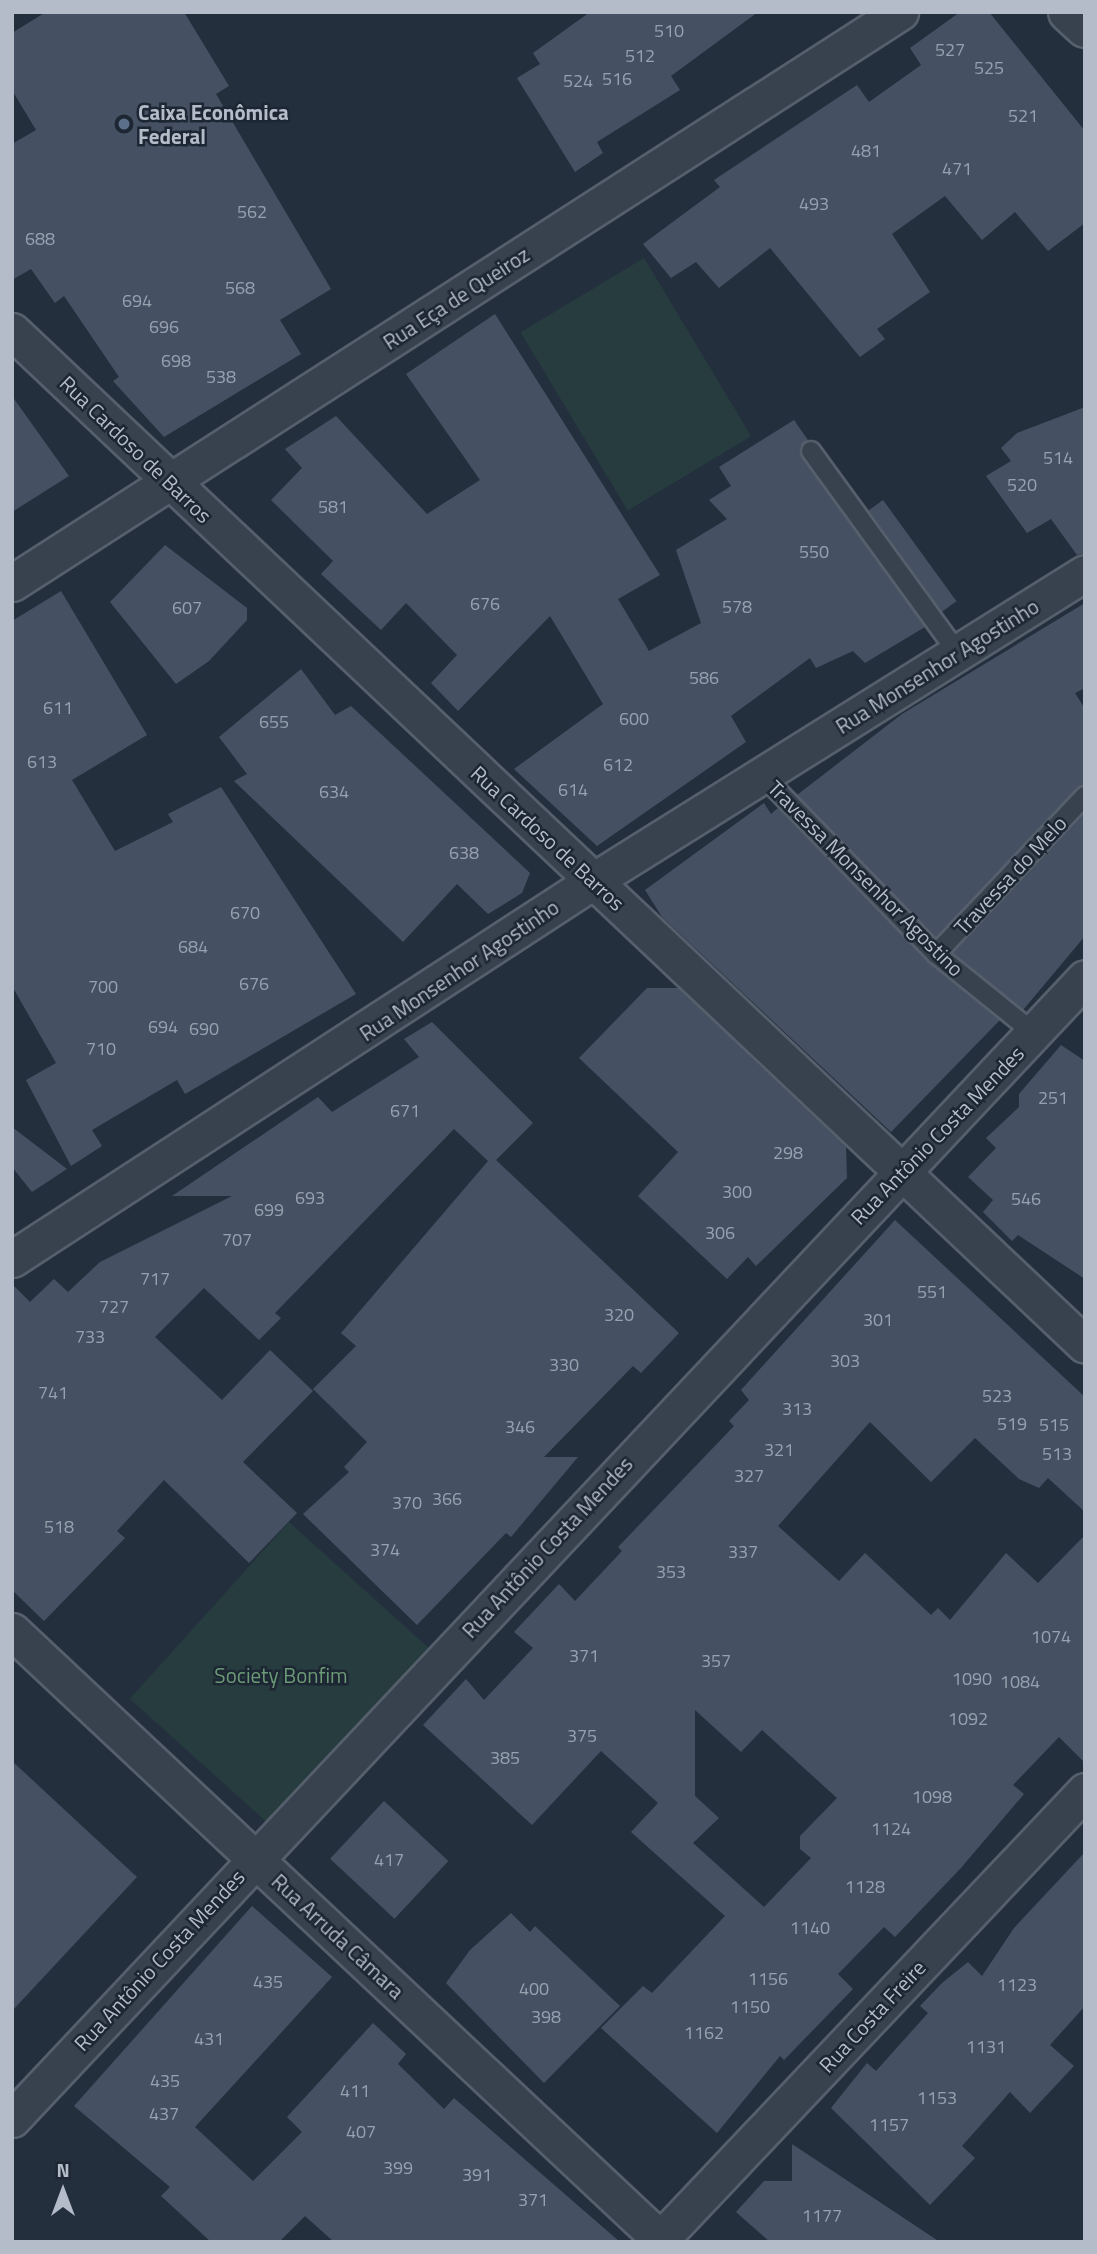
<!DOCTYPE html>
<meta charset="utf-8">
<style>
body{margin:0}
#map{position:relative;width:1097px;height:2254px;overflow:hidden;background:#242f3e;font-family:"Titillium Web",sans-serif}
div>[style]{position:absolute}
.green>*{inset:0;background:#263c3f;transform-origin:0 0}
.building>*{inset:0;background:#455162;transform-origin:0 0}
.roads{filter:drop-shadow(2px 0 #565f6c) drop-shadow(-2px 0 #565f6c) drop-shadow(0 2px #565f6c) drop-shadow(0 -2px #565f6c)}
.service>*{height:18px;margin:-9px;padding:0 9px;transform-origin:9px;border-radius:9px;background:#38414e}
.minor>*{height:35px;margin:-17.5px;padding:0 17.5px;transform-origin:17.5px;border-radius:17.5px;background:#38414e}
.tertiary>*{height:38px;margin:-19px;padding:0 19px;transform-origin:19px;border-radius:19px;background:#38414e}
.dots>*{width:19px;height:19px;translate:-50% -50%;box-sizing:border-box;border:4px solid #1d2633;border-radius:50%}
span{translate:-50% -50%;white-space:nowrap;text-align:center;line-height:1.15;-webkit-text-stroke:5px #1d2633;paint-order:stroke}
.number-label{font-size:18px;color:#98a1af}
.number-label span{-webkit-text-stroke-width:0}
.poi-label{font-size:21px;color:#b4bcc9;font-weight:700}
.left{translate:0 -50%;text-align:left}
.street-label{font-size:21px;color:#b4bcc9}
.park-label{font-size:21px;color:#6b9a76}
.frame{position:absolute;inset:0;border:14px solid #b4bcc9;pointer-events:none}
.north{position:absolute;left:28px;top:2156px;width:70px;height:70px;-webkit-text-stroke:5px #1d2633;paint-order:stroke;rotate:0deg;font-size:19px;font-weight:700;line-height:28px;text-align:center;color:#b4bcc9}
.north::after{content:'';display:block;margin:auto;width:24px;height:32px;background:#b4bcc9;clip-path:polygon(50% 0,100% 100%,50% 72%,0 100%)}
</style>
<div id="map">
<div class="green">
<i style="left:644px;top:258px;width:208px;height:144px;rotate:59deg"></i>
<i style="left:289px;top:1522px;width:193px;height:238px;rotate:42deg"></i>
</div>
<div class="building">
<i style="clip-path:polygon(46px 12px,184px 12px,229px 86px,216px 94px,331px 289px,280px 320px,301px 354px,164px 437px,113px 381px,119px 377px,64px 296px,55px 303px,31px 269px,12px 280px,12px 144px,36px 130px,12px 90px,12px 33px)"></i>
<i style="clip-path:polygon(590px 12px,758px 12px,671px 76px,680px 90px,597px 142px,603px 153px,575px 172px,517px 78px,540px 64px,533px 53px)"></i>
<i style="clip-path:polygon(960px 12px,989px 12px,1085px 131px,1085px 223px,1048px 251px,1015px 212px,982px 240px,945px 196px,892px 234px,930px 292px,877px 329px,885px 339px,860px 357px,770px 248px,719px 288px,696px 262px,671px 278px,643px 244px,720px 187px,714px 180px,857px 85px,869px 102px,921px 65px,910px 48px)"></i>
<i style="clip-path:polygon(495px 314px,660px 575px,618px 599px,649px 651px,701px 623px,676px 550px,727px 519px,709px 500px,731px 486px,719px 467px,794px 420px,808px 440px,800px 447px,802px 458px,925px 627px,865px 663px,853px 651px,816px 668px,810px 658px,731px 716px,746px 742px,597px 846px,514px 769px,603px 704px,550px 616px,458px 711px,431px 683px,457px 655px,406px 603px,381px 630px,321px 574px,333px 561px,271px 500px,302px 468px,285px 449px,336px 416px,427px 514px,480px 480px,406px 374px)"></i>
<i style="clip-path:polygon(12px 396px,69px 476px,12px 512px)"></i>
<i style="clip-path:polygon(1085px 407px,1085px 553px,1077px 555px,1051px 519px,1027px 533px,986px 476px,1011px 461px,1001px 448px,1017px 433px)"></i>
<i style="left:883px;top:500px;width:125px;height:18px;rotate:54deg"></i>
<i style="clip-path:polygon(165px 545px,247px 608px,247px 620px,209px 661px,176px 684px,110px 602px)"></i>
<i style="clip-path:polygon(61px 591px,147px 735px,72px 780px,115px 851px,173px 822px,168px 814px,221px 787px,356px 994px,185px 1094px,177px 1080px,92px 1130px,102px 1146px,71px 1166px,26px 1080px,56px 1063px,12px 986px,12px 621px)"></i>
<i style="clip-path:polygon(1085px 603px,1085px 688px,1075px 693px,1085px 709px,1085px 785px,936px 938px,797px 795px,902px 714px)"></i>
<i style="clip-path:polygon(301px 669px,335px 715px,351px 706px,530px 873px,522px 893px,488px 914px,457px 884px,403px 942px,234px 781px,247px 774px,219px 737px)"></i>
<i style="clip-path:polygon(764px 803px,771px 814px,778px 808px,928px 962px,1000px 1020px,891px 1132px,662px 917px,645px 890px)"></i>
<i style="clip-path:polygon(1085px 813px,1085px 936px,1023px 1010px,953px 953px)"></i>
<i style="clip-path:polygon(647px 988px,678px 988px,846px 1147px,847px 1178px,756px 1266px,748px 1257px,727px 1279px,638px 1196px,678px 1152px,579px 1058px)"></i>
<i style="clip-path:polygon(432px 1022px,533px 1123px,496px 1160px,679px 1333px,641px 1373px,633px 1366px,544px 1457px,578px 1457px,511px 1537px,506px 1533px,417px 1625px,303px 1514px,349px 1472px,344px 1467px,367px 1442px,313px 1389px,356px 1346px,341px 1333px,488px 1161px,454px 1129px,275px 1313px,281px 1318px,259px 1340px,204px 1288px,155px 1337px,222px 1400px,270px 1350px,313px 1391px,243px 1462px,297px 1513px,249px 1563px,164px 1480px,117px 1531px,125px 1538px,44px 1621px,12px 1590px,12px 1284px,30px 1302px,54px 1279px,68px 1292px,100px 1262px,232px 1196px,172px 1196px,318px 1097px,332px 1112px,419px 1057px,404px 1039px)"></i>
<i style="clip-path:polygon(1061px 1045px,1085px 1061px,1085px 1279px,1018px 1235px,1012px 1241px,983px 1212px,993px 1200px,968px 1177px,996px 1148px,986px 1138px,1019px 1107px,1019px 1094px)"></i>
<i style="clip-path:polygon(12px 1127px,67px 1169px,32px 1192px,12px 1167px)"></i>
<i style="clip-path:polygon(evenodd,895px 1220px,1085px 1397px,1085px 1512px,1048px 1478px,1039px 1488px,1019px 1479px,975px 1438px,931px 1482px,870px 1422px,778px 1526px,839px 1581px,865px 1553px,931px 1615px,938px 1608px,950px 1620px,1006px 1553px,1038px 1583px,1085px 1535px,1085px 1763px,1059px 1737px,1013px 1785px,1024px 1794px,960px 1869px,895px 1937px,884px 1927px,838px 1974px,853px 1989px,784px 2060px,780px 2056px,717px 2133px,601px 2028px,643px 1986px,652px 1993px,725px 1916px,631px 1832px,658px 1803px,601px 1751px,532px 1825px,423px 1725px,466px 1679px,484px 1700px,533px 1648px,514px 1632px,559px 1584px,575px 1601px,622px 1551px,618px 1547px,734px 1426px,729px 1421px,749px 1400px,741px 1390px,895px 1220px,695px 1710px,741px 1752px,762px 1730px,837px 1798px,800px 1836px,800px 1849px,811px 1858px,764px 1907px,693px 1843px,719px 1818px,695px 1796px,695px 1710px)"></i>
<i style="clip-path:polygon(12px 1761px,137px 1877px,12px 2011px)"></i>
<i style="left:384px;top:1801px;width:88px;height:79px;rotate:43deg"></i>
<i style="clip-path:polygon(1085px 1852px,1085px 2006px,1050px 2045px,1074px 2066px,1030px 2113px,1010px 2092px,962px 2146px,975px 2158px,930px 2205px,831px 2108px,867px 2063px,876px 2071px,928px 2013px,920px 2006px,942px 1983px,968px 1962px,982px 1976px,1014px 1928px)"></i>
<i style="clip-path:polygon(252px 1906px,332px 1977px,195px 2127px,253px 2181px,302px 2132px,287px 2117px,373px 2023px,406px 2054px,398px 2064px,444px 2109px,454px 2098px,620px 2242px,334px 2242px,305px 2216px,279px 2242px,211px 2242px,161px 2196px,170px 2187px,74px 2106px)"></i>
<i style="clip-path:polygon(511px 1913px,530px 1932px,535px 1926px,620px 2006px,544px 2083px,446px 1983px,470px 1950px)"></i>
<i style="clip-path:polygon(792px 2144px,940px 2242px,770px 2242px,736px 2212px,764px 2181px,792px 2181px)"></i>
</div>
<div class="roads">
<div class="service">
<i style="left:811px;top:451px;width:250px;rotate:54deg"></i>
<i style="left:763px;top:776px;width:248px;rotate:45.8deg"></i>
<i style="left:936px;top:954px;width:126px;rotate:38.9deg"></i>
<i style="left:936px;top:954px;width:217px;rotate:-46.7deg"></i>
</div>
<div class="minor">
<i style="left:12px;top:331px;width:1476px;rotate:43.38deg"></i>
<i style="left:12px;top:583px;width:1056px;rotate:-32.74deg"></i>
<i style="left:12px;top:1259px;width:693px;rotate:-33.05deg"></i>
<i style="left:593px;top:881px;width:580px;rotate:-32.05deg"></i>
<i style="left:12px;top:1631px;width:893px;rotate:43.18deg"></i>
<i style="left:12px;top:2119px;width:1566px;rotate:-46.76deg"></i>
<i style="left:658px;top:2242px;width:621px;rotate:-46.57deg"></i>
</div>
<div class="tertiary">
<i style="left:1068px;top:12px;width:23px;rotate:43deg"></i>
</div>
</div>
<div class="dots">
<i style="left:124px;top:124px;background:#5c6f8a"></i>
</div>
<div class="number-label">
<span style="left:669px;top:31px">510</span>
<span style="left:950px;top:50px">527</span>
<span style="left:640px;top:56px">512</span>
<span style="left:989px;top:68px">525</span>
<span style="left:617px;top:79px">516</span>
<span style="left:578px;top:81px">524</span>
<span style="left:1023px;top:116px">521</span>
<span style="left:866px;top:151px">481</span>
<span style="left:957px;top:169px">471</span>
<span style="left:814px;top:204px">493</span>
<span style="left:252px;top:212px">562</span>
<span style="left:40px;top:239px">688</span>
<span style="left:240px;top:288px">568</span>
<span style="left:137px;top:301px">694</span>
<span style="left:164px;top:327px">696</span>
<span style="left:176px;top:361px">698</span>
<span style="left:221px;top:377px">538</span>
<span style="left:1058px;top:458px">514</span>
<span style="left:1022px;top:485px">520</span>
<span style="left:333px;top:507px">581</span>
<span style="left:814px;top:552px">550</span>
<span style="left:485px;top:604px">676</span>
<span style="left:737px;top:607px">578</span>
<span style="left:187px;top:608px">607</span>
<span style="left:704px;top:678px">586</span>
<span style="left:58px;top:708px">611</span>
<span style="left:634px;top:719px">600</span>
<span style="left:274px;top:722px">655</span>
<span style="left:42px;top:762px">613</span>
<span style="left:618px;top:765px">612</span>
<span style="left:573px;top:790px">614</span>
<span style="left:334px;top:792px">634</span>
<span style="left:464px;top:853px">638</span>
<span style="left:245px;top:913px">670</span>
<span style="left:193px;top:947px">684</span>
<span style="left:254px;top:984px">676</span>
<span style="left:103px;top:987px">700</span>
<span style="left:163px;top:1027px">694</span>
<span style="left:204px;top:1029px">690</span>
<span style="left:101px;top:1049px">710</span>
<span style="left:1053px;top:1098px">251</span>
<span style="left:405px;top:1111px">671</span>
<span style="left:788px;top:1153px">298</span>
<span style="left:737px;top:1192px">300</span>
<span style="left:310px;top:1198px">693</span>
<span style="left:1026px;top:1199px">546</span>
<span style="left:269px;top:1210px">699</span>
<span style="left:720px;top:1233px">306</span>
<span style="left:237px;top:1240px">707</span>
<span style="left:155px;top:1279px">717</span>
<span style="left:932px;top:1292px">551</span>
<span style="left:114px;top:1307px">727</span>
<span style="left:619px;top:1315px">320</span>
<span style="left:878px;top:1320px">301</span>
<span style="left:90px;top:1337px">733</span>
<span style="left:845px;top:1361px">303</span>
<span style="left:564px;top:1365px">330</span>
<span style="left:53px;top:1393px">741</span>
<span style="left:997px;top:1396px">523</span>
<span style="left:797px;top:1409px">313</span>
<span style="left:1012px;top:1424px">519</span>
<span style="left:1054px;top:1425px">515</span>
<span style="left:520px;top:1427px">346</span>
<span style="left:779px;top:1450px">321</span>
<span style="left:1057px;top:1454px">513</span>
<span style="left:749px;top:1476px">327</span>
<span style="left:447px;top:1499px">366</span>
<span style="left:407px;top:1503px">370</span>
<span style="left:59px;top:1527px">518</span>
<span style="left:385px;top:1550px">374</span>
<span style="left:743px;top:1552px">337</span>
<span style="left:671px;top:1572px">353</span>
<span style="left:1051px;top:1637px">1074</span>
<span style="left:584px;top:1656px">371</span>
<span style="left:716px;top:1661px">357</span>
<span style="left:972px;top:1679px">1090</span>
<span style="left:1020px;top:1682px">1084</span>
<span style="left:968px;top:1719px">1092</span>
<span style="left:582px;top:1736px">375</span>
<span style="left:505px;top:1758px">385</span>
<span style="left:932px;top:1797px">1098</span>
<span style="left:891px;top:1829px">1124</span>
<span style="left:389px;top:1860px">417</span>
<span style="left:865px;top:1887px">1128</span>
<span style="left:810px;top:1928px">1140</span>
<span style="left:768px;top:1979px">1156</span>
<span style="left:268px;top:1982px">435</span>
<span style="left:1017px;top:1985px">1123</span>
<span style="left:534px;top:1989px">400</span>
<span style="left:750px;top:2007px">1150</span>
<span style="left:546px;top:2017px">398</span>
<span style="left:704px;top:2033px">1162</span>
<span style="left:209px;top:2039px">431</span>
<span style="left:986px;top:2047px">1131</span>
<span style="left:165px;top:2081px">435</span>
<span style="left:355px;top:2091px">411</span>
<span style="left:937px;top:2098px">1153</span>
<span style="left:164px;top:2114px">437</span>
<span style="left:889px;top:2125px">1157</span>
<span style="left:361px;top:2132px">407</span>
<span style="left:398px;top:2168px">399</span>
<span style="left:477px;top:2175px">391</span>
<span style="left:533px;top:2200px">371</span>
<span style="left:822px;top:2216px">1177</span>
</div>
<div class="poi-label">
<span class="left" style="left:138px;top:124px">Caixa Econômica<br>Federal</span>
</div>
<div class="street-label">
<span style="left:456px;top:298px;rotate:-33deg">Rua Eça de Queiroz</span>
<span style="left:136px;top:449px;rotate:44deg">Rua Cardoso de Barros</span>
<span style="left:937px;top:666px;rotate:-32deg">Rua Monsenhor Agostinho</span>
<span style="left:548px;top:838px;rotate:43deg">Rua Cardoso de Barros</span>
<span style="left:1010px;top:875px;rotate:-47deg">Travessa do Melo</span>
<span style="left:866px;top:878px;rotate:45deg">Travessa Monsenhor Agostino</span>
<span style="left:459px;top:970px;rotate:-34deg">Rua Monsenhor Agostinho</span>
<span style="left:937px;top:1135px;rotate:-46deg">Rua Antônio Costa Mendes</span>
<span style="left:547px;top:1547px;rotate:-47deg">Rua Antônio Costa Mendes</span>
<span style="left:338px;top:1936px;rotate:43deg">Rua Arruda Câmara</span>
<span style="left:159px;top:1960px;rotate:-47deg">Rua Antônio Costa Mendes</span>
<span style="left:872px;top:2016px;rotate:-47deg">Rua Costa Freire</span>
</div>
<div class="park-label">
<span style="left:281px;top:1675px">Society Bonfim</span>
</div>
<div class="frame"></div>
<div class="north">N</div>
</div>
